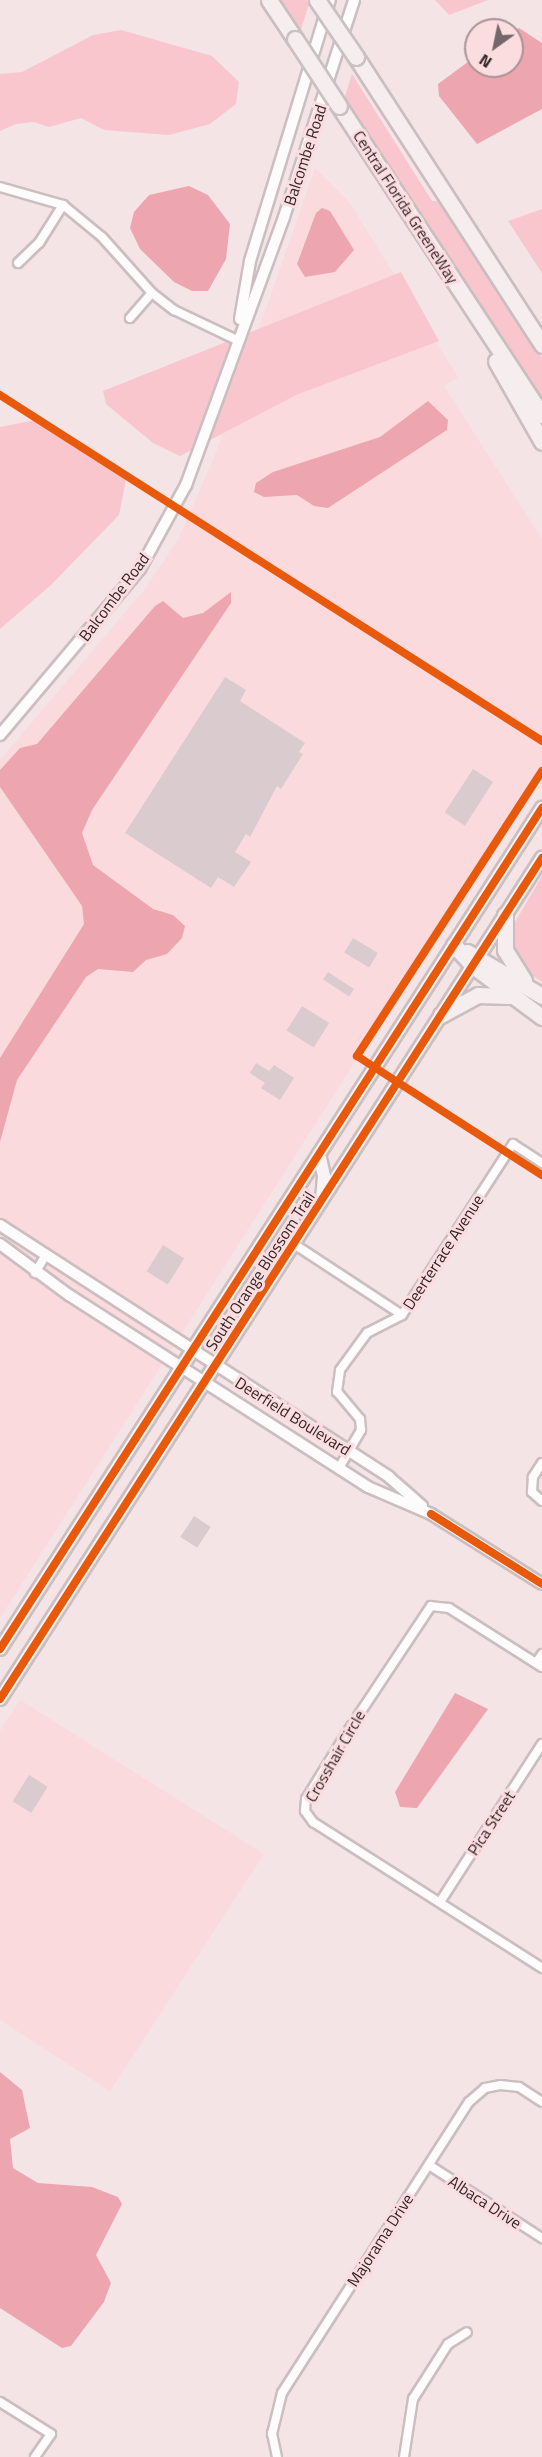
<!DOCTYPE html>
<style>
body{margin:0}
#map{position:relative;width:542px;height:2457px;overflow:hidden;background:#f4e4e6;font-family:"Titillium Web",sans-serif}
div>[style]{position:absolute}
.built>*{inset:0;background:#fadadd}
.green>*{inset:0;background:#fac6cd}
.water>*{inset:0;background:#eda6b0}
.building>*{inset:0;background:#daccce;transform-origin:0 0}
.roads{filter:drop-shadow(2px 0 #cbbec0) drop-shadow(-2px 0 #cbbec0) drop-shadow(0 2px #cbbec0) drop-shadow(0 -2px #cbbec0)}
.street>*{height:8px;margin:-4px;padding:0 4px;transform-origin:4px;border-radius:4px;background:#fdfbfb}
.secondary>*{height:10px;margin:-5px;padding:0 5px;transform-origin:5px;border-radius:5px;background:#fdfbfb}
.primary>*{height:12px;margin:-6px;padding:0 6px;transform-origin:6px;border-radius:6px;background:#f8f3f4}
.highway>*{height:15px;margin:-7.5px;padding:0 7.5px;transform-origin:7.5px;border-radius:7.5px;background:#f6edee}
.bridges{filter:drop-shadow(2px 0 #cac1c2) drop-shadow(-2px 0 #cac1c2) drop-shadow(0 2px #cac1c2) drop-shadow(0 -2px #cac1c2)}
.highway-bridge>*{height:15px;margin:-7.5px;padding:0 7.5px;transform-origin:7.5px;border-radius:7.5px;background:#f6edee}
.cycleway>*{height:8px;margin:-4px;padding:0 4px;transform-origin:4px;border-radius:4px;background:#e8590c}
span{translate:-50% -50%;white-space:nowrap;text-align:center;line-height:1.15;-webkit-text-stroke:6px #fbdde0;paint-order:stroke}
.street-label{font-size:16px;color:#312425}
.north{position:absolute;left:464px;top:18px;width:60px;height:60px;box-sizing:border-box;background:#fbdde0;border:2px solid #aa9395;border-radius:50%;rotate:213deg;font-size:16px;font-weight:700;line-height:24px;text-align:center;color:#312425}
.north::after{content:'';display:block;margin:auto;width:21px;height:27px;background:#756769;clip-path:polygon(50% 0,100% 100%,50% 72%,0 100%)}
</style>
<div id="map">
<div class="built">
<i style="clip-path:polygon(315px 168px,350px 203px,458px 377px,444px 386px,542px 539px,542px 769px,0 1618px,0 760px,144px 590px,178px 540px,215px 455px)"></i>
<i style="clip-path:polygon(20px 1700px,264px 1854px,110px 2091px,0 2020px,0 1731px)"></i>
</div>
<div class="green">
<i style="clip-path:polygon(279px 0,307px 0,309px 4px,300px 32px)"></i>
<i style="clip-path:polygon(435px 0,488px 0,449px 15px)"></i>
<i style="clip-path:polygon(121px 30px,212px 56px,239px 82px,236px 104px,210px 124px,169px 135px,104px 130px,81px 118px,49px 127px,34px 122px,16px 124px,0 131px,0 74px,22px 72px,93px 35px)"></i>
<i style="clip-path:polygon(352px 74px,432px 201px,438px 201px,542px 358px,542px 400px,344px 99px)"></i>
<i style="clip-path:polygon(542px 209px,542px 273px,508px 221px)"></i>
<i style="clip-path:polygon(401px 272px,439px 341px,296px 395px,180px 456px,153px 443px,106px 404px,103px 391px)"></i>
<i style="clip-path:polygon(36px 420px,126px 480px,119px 515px,51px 585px,0 629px,0 427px)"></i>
<i style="clip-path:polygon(542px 876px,542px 982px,516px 964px,508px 934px)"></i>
</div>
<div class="water">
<i style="clip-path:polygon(519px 28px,542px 43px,542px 109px,477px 144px,439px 96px,438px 84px,476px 56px,476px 66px,512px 66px,512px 32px)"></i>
<i style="clip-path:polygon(189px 186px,208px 195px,230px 224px,226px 259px,208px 291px,192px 291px,174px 282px,140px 249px,130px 228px,134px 212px,149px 195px)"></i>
<i style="clip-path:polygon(322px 208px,330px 211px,354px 250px,335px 272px,305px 277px,297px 264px,316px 213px)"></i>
<i style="clip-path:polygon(428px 401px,448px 420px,447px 430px,328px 508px,314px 506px,297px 495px,264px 497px,254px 492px,256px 483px,273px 472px,380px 437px)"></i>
<i style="clip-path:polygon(231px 592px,231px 603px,92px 810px,82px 833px,93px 865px,153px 909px,173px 915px,185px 926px,182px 938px,167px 954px,146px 960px,133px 972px,98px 969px,86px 977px,17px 1080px,0 1142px,0 1058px,84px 924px,82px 906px,0 787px,0 770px,20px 748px,37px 744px,155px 606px,163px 601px,183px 618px,203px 613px)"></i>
<i style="clip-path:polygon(455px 1693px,488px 1709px,417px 1808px,400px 1807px,395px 1792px)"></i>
<i style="clip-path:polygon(0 2072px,22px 2090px,30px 2128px,10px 2139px,13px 2168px,38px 2183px,92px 2187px,118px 2197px,122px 2204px,96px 2255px,111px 2283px,104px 2302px,71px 2346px,62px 2348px,0 2308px)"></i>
</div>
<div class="building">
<i style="clip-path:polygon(225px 677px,246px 690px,240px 701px,305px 743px,299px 752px,303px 754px,281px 789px,277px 786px,250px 837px,246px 834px,235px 852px,251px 862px,234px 887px,218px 877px,211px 888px,125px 833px)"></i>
<i style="left:473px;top:769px;width:24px;height:52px;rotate:33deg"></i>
<i style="left:353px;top:938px;width:29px;height:17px;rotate:31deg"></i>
<i style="left:328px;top:972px;width:31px;height:9px;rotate:33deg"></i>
<i style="left:302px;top:1006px;width:32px;height:29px;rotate:32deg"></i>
<i style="clip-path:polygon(256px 1063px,269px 1071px,274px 1065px,294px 1078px,280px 1100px,261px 1088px,265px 1083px,250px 1073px)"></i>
<i style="left:163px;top:1245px;width:25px;height:31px;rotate:32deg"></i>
<i style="left:194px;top:1516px;width:20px;height:25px;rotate:33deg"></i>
<i style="left:29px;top:1775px;width:22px;height:31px;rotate:32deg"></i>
</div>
<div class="roads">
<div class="street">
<i style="left:0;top:187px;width:66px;rotate:15.9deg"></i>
<i style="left:63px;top:205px;width:50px;rotate:39.4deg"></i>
<i style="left:102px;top:237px;width:75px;rotate:48.2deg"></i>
<i style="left:152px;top:293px;width:28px;rotate:38deg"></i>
<i style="left:174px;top:310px;width:70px;rotate:25.5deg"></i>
<i style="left:18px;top:263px;width:29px;rotate:-44deg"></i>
<i style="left:39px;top:243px;width:45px;rotate:-57.7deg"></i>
<i style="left:130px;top:318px;width:33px;rotate:-49deg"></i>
<i style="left:294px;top:1244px;width:129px;rotate:33.3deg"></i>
<i style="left:35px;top:1273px;width:17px;rotate:-59deg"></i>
<i style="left:542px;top:1463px;width:17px;rotate:123deg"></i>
<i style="left:533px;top:1477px;width:15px;rotate:94deg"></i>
<i style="left:532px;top:1492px;width:13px;rotate:42deg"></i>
<i style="left:339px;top:1468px;width:44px;rotate:-59.9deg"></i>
<i style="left:361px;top:1430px;width:11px;rotate:-95deg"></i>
<i style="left:360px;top:1419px;width:35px;rotate:-130deg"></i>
<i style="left:337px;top:1392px;width:22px;rotate:-82deg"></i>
<i style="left:340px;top:1370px;width:46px;rotate:-53.9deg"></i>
<i style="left:367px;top:1333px;width:39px;rotate:-27deg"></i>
<i style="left:402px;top:1315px;width:204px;rotate:-57deg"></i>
<i style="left:513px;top:1144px;width:35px;rotate:33deg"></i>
<i style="left:536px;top:1663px;width:11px;rotate:-56deg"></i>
<i style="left:542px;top:1667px;width:110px;rotate:-147.6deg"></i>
<i style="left:449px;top:1608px;width:18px;rotate:-174deg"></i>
<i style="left:431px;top:1606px;width:154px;rotate:123.6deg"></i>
<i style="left:346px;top:1734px;width:76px;rotate:121.6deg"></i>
<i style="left:306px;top:1799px;width:12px;rotate:95deg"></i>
<i style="left:305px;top:1811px;width:14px;rotate:54deg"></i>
<i style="left:313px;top:1822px;width:272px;rotate:32.5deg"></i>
<i style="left:440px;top:1902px;width:188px;rotate:-57.2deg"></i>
<i style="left:429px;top:2165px;width:135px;rotate:32.9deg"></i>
<i style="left:0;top:2402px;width:60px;rotate:32.1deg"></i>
<i style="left:51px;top:2434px;width:28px;rotate:125deg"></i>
<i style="left:277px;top:2457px;width:24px;rotate:-102deg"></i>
<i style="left:272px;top:2434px;width:42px;rotate:-76.3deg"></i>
<i style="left:282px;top:2393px;width:346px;rotate:-57.3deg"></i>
<i style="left:469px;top:2102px;width:21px;rotate:-41deg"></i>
<i style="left:485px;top:2088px;width:15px;rotate:-11deg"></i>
<i style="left:500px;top:2085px;width:19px;rotate:6deg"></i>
<i style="left:519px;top:2087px;width:27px;rotate:33deg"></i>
<i style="left:404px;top:2457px;width:59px;rotate:-81.2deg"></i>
<i style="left:413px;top:2399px;width:65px;rotate:-57.5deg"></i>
<i style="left:448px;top:2344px;width:22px;rotate:-32deg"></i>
</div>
<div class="secondary">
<i style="left:240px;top:319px;width:59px;rotate:-80.2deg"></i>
<i style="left:250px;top:261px;width:273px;rotate:-73deg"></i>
<i style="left:0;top:735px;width:217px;rotate:-49.9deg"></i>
<i style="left:140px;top:569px;width:96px;rotate:-61.3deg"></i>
<i style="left:186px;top:485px;width:285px;rotate:-69.9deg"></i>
<i style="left:284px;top:217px;width:228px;rotate:-72.1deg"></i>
<i style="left:0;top:1225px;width:463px;rotate:32.9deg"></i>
<i style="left:389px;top:1477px;width:44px;rotate:41.3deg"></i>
<i style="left:0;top:1244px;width:86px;rotate:36.5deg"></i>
<i style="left:69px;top:1295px;width:355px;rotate:32.7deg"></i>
<i style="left:368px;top:1487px;width:69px;rotate:23.2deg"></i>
<i style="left:431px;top:1514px;width:131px;rotate:32.2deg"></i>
</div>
<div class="primary">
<i style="left:319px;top:1154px;width:23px;rotate:77deg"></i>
<i style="left:324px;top:1176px;width:21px;rotate:95deg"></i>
<i style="left:0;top:1649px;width:1001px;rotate:-57.2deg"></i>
<i style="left:0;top:1699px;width:1001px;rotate:-57.2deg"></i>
</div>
<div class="highway">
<i style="left:269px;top:0;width:47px;rotate:56.3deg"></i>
<i style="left:356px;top:57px;width:343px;rotate:57.1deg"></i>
<i style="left:339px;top:106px;width:370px;rotate:56.7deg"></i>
<i style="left:496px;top:361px;width:93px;rotate:60.4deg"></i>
<i style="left:505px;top:915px;width:35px;rotate:90deg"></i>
<i style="left:505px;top:950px;width:36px;rotate:58deg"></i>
<i style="left:454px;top:945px;width:28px;rotate:48deg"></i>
<i style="left:473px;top:966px;width:86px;rotate:36.5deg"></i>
<i style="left:467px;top:952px;width:87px;rotate:30.4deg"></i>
<i style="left:441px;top:1015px;width:42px;rotate:-28.4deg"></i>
<i style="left:478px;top:995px;width:32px;rotate:2deg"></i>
</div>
</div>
<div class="bridges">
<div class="highway-bridge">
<i style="left:317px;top:0;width:69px;rotate:55.6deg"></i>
<i style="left:295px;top:39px;width:80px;rotate:56.7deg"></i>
</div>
</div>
<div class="cycleway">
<i style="left:0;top:395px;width:643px;rotate:32.55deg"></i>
<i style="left:542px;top:771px;width:340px;rotate:123deg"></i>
<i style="left:357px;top:1056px;width:220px;rotate:32.8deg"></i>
<i style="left:431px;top:1514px;width:131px;rotate:32.2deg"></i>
<i style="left:0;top:1649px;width:1001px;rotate:-57.2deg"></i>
<i style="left:0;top:1699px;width:1001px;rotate:-57.2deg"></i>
</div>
<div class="street-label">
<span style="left:305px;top:155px;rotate:-72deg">Balcombe Road</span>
<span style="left:406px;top:207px;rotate:57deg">Central Florida GreeneWay</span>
<span style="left:114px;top:597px;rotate:-53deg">Balcombe Road</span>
<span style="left:443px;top:1252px;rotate:-57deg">Deerterrace Avenue</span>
<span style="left:260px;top:1271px;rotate:-57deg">South Orange Blossom Trail</span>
<span style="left:293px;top:1416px;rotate:32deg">Deerfield Boulevard</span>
<span style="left:335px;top:1756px;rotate:-60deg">Crosshair Circle</span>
<span style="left:491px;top:1823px;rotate:-57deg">Pica Street</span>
<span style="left:485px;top:2202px;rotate:33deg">Albaca Drive</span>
<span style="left:380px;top:2240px;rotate:-57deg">Majorama Drive</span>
</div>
<div class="north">N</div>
</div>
